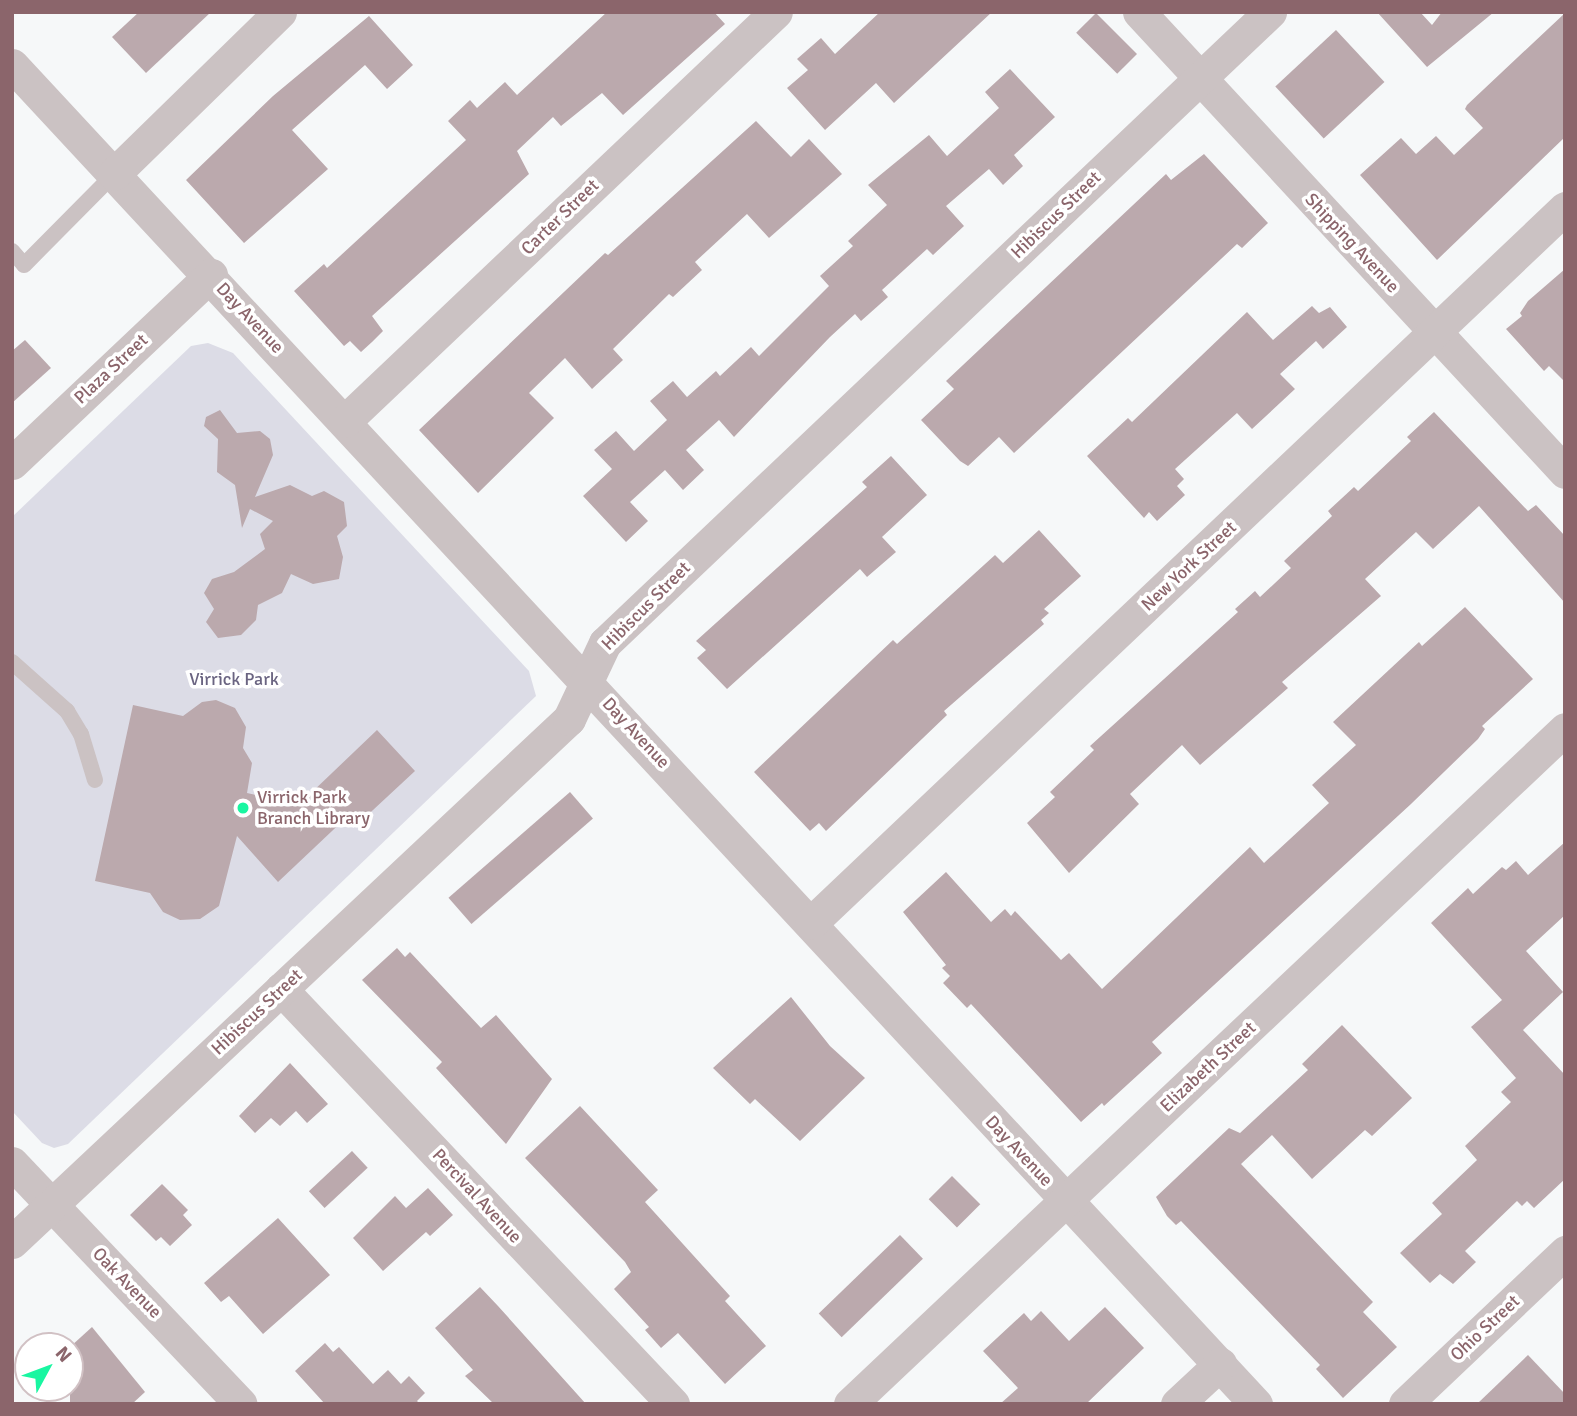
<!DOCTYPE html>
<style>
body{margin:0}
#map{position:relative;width:1577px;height:1416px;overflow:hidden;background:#f6f8f9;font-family:Signika,sans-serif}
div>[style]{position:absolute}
.green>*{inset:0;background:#dcdce6}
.building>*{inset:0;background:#bba9ad;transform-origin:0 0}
.lane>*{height:16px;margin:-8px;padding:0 8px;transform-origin:8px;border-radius:8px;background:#cbc2c3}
.street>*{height:33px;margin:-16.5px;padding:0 16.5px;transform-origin:16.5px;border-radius:16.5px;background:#cbc2c3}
.dots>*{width:19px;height:19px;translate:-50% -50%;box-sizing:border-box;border:4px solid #fff;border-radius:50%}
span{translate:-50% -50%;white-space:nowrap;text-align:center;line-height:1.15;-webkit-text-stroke:7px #fff;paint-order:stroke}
.street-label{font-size:18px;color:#8b656b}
.park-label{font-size:18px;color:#6a6481}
.poi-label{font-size:18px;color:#8b656b}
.left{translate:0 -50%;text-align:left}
.frame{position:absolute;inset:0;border:14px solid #8b656b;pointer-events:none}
.north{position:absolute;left:14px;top:1332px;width:70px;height:70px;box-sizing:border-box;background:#fff;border:2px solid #d1c1c4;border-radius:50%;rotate:49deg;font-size:19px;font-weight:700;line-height:28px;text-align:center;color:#8b656b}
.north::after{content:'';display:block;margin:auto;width:24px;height:32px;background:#19f6a1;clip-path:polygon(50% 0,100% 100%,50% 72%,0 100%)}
</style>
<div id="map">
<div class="green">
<i style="clip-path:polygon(208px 343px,233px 353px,529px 671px,536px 696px,68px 1144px,54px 1148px,42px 1143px,12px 1111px,12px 517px,191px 346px)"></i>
</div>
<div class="building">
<i style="clip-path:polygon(139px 12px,211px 12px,146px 73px,112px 37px)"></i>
<i style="clip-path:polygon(607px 12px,714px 12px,725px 24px,623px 115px,602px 93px,561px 126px,553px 117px,517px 151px,529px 174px,372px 316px,383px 331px,372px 342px,361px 352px,350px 341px,344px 346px,294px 291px,324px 264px,327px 268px,466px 140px,448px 121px,470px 100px,477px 108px,505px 82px,517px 95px)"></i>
<i style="clip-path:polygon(880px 12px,992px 12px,894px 103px,876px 83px,825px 130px,787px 88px,808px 70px,797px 59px,821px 38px,835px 54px)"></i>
<i style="clip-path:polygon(1377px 12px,1420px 12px,1432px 25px,1442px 12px,1494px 12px,1427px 67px)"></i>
<i style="left:1096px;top:13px;width:58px;height:28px;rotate:45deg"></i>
<i style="clip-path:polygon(1565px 13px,1565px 137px,1437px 260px,1360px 175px,1401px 138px,1416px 154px,1436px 136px,1454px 155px,1483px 128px,1465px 109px,1467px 105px)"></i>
<i style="clip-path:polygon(369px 16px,413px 65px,387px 89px,365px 65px,292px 130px,328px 169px,244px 243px,186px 180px,273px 96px)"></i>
<i style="left:1336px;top:30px;width:71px;height:83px;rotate:47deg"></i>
<i style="clip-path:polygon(1010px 69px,1055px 117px,1014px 155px,1023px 166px,1003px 185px,989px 169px,946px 206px,964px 226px,933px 255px,927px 249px,882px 290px,888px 297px,861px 321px,855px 314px,830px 337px,734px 437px,719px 420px,686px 450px,704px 470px,683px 490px,665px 470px,630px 502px,648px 521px,626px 542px,583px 496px,612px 469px,594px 450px,616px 431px,634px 451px,667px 420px,650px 401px,673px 381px,687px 397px,716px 371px,720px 376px,751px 347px,759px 356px,829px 286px,820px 276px,853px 246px,848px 241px,887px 205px,868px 185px,929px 135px,947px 156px,999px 108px,985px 92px)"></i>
<i style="clip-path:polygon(756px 121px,791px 157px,809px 139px,842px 174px,769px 238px,747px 214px,695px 262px,702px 270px,673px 297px,669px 294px,613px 349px,623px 360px,592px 389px,565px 358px,529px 393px,554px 418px,478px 493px,419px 430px,605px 253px,608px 255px)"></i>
<i style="clip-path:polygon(1204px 154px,1268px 223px,1242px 248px,1237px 244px,1014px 453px,999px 437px,968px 466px,960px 461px,921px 420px,954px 389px,946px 381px,1166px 174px,1171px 180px)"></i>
<i style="clip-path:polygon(1565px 269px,1565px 382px,1549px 366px,1544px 371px,1506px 329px,1522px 316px,1520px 313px,1528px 301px)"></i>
<i style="clip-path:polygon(1312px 306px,1319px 313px,1330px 307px,1347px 327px,1323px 349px,1316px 341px,1280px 374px,1295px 389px,1252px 429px,1237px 413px,1175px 469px,1184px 479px,1177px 486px,1185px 495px,1157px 521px,1149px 512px,1144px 518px,1087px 456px,1128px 418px,1132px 422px,1247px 312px,1273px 340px)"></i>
<i style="clip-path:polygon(25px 340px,51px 368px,12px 403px,12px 351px)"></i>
<i style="clip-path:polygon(220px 410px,237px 433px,260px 431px,270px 439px,273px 455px,255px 497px,290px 485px,312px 496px,324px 491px,344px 502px,347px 526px,337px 536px,343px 557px,339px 579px,313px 584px,291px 574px,282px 593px,258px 605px,256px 620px,241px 635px,218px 638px,206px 622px,214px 609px,204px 593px,212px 579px,234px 572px,265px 549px,260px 534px,273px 521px,250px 509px,242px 528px,235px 485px,217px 472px,218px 439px,204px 426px,206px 417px)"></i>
<i style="clip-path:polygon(1434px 412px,1528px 511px,1536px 505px,1565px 536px,1565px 603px,1479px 506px,1433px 549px,1416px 532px,1365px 579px,1381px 596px,1282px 682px,1288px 688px,1200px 765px,1182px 745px,1130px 794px,1139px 804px,1069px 873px,1027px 823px,1055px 797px,1050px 792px,1094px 750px,1090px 746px,1238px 612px,1235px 609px,1255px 591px,1260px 597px,1291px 568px,1284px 561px,1332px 516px,1328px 511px,1354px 487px,1358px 491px,1411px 441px,1407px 437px)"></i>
<i style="clip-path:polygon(891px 456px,927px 495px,882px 537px,896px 552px,867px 577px,860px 569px,727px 689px,697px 658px,706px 650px,696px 641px,867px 487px,862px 482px)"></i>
<i style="clip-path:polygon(1039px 530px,1081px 576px,1044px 609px,1049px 613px,1041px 620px,1044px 624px,944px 711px,947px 715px,826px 831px,819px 823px,810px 831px,754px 772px,893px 640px,897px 644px,995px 555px,1003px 563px)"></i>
<i style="clip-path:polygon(1465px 607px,1533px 679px,1482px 726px,1485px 729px,1478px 739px,1411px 804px,1152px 1042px,1162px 1053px,1104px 1106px,1102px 1103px,1081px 1122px,971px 1004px,967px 1008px,943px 983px,950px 976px,942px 968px,946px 965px,903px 912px,946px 872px,991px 922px,1005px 909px,1011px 916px,1015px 911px,1061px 960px,1069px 953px,1102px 989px,1250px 847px,1264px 863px,1329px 803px,1312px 785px,1356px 745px,1333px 722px,1419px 642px,1422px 646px)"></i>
<i style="clip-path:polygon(216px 700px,235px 708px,246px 727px,243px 748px,252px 763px,247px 793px,286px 802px,310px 794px,377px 730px,415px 771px,359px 823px,350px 814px,278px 882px,237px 836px,219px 906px,200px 919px,180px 920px,163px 912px,150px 893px,95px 881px,133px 705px,183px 716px,202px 702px)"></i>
<i style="left:570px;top:792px;width:35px;height:161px;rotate:49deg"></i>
<i style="clip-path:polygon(1565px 842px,1565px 915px,1526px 951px,1563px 992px,1523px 1030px,1565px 1075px,1565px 1179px,1534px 1208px,1527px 1201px,1522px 1206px,1517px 1201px,1465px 1251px,1476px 1262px,1453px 1284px,1440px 1274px,1430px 1283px,1400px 1253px,1442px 1214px,1432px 1203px,1477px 1160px,1465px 1146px,1511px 1102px,1501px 1092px,1516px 1078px,1471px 1027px,1502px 1000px,1431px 923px,1468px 888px,1473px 894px,1502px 867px,1506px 870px,1516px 861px,1528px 875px)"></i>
<i style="clip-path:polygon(397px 948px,405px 957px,410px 952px,481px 1028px,496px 1015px,552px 1079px,506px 1144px,436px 1068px,442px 1062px,362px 980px)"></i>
<i style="clip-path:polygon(791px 997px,830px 1046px,865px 1078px,800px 1141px,755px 1099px,750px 1104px,713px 1068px)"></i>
<i style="clip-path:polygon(1342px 1025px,1412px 1098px,1372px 1136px,1365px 1130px,1312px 1179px,1272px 1135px,1241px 1164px,1373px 1302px,1363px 1312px,1397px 1347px,1343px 1398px,1316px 1369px,1320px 1365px,1181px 1221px,1176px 1225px,1167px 1216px,1156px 1197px,1229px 1128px,1240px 1133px,1308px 1070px,1302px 1064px)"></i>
<i style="clip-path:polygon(290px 1063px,328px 1104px,307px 1123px,296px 1111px,280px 1126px,271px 1118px,255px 1133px,239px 1116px)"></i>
<i style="clip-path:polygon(580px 1106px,658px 1190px,645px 1202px,730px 1296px,725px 1301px,766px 1346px,725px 1384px,678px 1333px,661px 1348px,645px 1330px,649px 1327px,614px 1289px,631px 1272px,625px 1262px,525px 1158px)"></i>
<i style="left:352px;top:1151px;width:23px;height:59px;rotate:47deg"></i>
<i style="left:952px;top:1176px;width:40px;height:33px;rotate:45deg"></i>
<i style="clip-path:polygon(162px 1184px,188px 1210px,183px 1215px,192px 1225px,170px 1246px,161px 1237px,156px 1241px,130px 1215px)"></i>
<i style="clip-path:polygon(428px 1188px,453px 1215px,430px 1236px,426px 1232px,383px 1271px,353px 1238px,395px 1196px,406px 1208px)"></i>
<i style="clip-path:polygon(278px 1218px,330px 1275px,263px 1334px,229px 1296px,221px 1302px,204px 1283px)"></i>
<i style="left:900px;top:1235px;width:33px;height:113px;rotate:46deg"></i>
<i style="clip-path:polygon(480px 1287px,498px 1306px,586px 1404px,494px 1404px,465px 1376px,473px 1370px,435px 1328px)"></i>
<i style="clip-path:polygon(1105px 1307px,1144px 1348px,1086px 1404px,1000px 1404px,1018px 1388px,983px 1351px,1024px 1313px,1031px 1321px,1041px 1311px,1069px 1341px)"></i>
<i style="clip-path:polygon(92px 1327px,145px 1392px,132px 1404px,70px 1404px,70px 1347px)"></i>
<i style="clip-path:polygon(325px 1343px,333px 1352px,339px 1347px,373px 1384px,388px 1370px,401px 1384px,409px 1376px,425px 1393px,417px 1401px,420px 1404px,325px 1404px,295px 1371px)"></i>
<i style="clip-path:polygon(1528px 1355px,1565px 1394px,1565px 1404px,1477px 1404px)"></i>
</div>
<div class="lane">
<i style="left:12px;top:251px;width:18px;rotate:49deg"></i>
<i style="left:24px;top:265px;width:128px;rotate:-45.3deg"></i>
<i style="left:12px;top:662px;width:74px;rotate:41.7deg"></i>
<i style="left:67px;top:711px;width:27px;rotate:59deg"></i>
<i style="left:81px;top:734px;width:48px;rotate:73.1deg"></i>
</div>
<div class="street">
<i style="left:1139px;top:12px;width:627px;rotate:47.2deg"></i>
<i style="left:12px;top:65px;width:1828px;rotate:47.11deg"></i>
<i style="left:114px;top:174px;width:232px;rotate:-44.3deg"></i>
<i style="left:345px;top:421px;width:594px;rotate:-43.5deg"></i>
<i style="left:12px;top:463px;width:274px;rotate:-43.4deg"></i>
<i style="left:811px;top:923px;width:1039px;rotate:-43.48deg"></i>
<i style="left:281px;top:989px;width:571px;rotate:46.63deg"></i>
<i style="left:12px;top:1163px;width:332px;rotate:46.5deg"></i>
<i style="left:12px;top:1242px;width:764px;rotate:-43.2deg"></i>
<i style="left:569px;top:719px;width:84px;rotate:-64.7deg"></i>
<i style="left:605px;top:643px;width:917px;rotate:-43.5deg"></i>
<i style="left:850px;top:1404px;width:983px;rotate:-43.35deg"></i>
<i style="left:1177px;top:1404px;width:59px;rotate:-42.9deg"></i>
<i style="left:1405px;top:1404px;width:221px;rotate:-43.5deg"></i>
</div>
<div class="dots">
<i style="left:243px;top:808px;background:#19f6a1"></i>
</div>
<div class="street-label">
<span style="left:1056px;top:215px;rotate:-44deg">Hibiscus Street</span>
<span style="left:560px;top:217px;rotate:-44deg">Carter Street</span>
<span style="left:1352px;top:243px;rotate:47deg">Shipping Avenue</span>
<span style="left:250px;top:318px;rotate:47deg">Day Avenue</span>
<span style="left:111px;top:369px;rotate:-43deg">Plaza Street</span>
<span style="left:1189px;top:566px;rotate:-43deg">New York Street</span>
<span style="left:646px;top:606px;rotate:-45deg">Hibiscus Street</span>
<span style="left:636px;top:733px;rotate:47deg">Day Avenue</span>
<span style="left:257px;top:1012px;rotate:-43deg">Hibiscus Street</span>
<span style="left:1208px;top:1067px;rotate:-43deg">Elizabeth Street</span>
<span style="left:1019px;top:1151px;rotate:47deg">Day Avenue</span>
<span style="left:477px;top:1196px;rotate:47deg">Percival Avenue</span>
<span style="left:127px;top:1283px;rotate:46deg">Oak Avenue</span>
<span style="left:1485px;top:1328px;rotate:-43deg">Ohio Street</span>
</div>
<div class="park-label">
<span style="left:234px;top:679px">Virrick Park</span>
</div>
<div class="poi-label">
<span class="left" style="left:257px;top:808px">Virrick Park<br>Branch Library</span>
</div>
<div class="frame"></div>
<div class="north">N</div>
</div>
